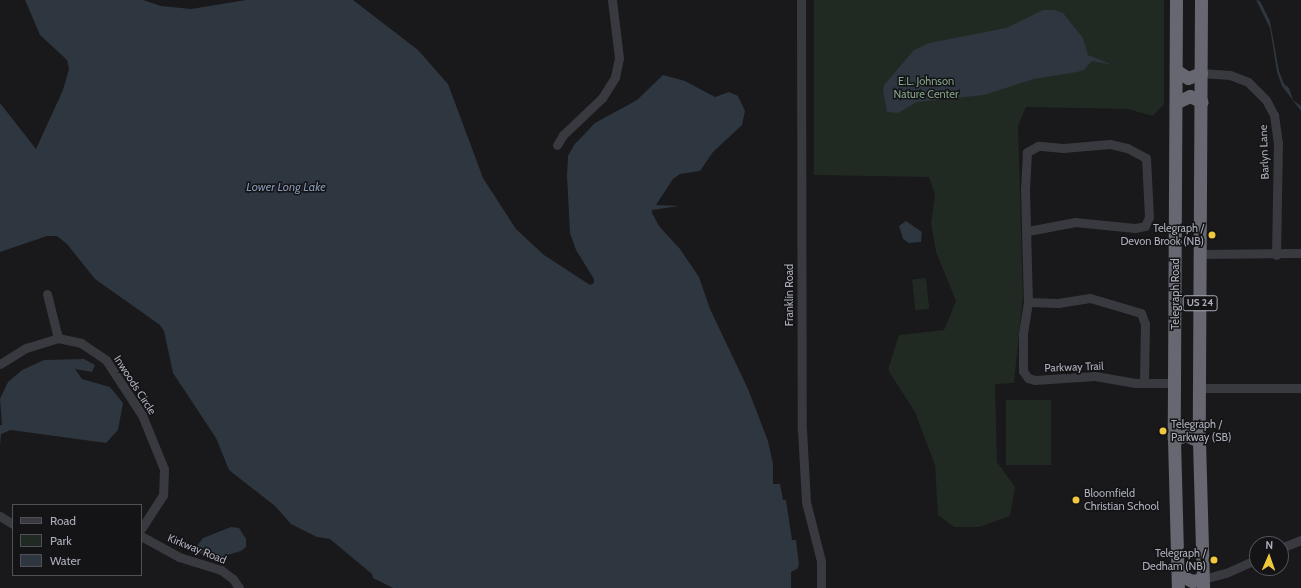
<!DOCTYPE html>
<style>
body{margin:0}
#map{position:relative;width:1301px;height:588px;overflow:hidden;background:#19181b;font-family:Cabin,sans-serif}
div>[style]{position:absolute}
.green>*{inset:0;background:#202922;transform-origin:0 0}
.water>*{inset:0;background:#2e363f}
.minor>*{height:9px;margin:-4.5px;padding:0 4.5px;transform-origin:4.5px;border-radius:4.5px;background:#393a3f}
.highway>*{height:13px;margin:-6.5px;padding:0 6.5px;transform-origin:6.5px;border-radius:6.5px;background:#666770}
.dots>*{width:11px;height:11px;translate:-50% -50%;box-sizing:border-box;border:2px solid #141316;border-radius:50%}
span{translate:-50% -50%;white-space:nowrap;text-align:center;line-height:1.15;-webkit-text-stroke:3px #141316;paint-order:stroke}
.shield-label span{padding:1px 3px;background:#141316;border:1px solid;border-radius:3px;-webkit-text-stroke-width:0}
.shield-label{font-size:10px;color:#abaeba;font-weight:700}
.park-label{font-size:11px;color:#82a488}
.street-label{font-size:11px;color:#abaeba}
.poi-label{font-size:11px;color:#abaeba}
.right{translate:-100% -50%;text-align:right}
.left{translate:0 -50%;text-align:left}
.water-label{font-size:12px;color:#8397b4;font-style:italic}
.legend{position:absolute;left:12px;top:504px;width:130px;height:72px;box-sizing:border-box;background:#141316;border:1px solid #505158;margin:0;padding:5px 7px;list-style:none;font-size:12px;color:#abaeba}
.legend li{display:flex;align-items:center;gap:8px;height:20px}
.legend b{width:20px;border:1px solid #505158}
.north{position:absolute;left:1249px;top:536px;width:40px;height:40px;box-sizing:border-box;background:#141316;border:1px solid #505158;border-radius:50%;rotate:2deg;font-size:11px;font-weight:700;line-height:16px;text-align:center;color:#abaeba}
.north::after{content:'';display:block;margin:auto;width:14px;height:18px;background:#efc83c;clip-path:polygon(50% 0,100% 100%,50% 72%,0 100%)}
</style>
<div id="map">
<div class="green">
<i style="clip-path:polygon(814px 0,1164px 0,1164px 104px,1153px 116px,1127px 109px,1026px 107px,1018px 126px,1023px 296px,1014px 383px,995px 384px,997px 462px,1015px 487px,1010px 516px,979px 527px,954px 527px,938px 515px,935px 465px,915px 412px,888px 370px,899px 335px,944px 330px,956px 301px,936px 252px,931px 223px,935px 195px,929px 177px,814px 175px)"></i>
<i style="left:926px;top:278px;width:31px;height:14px;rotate:84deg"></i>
<i style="left:1006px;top:400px;width:45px;height:65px"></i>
</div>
<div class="water">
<i style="clip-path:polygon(25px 0,143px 0,161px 6px,191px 9px,246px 0,353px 0,418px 50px,448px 84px,483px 178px,516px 229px,544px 255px,590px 285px,594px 283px,594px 279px,576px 250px,570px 233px,567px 176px,568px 156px,574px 145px,595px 123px,637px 100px,663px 75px,685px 81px,715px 97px,729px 92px,738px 96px,745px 111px,742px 125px,713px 152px,700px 171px,680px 174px,673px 179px,656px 205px,679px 206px,652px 210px,652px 213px,659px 226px,680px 249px,699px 277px,710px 309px,748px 389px,768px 441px,773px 464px,773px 484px,780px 484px,783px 500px,786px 500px,792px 540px,796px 540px,799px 565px,797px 569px,791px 572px,791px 588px,393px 588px,373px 578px,372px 574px,330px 539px,317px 537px,291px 524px,275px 506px,229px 470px,216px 438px,173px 373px,164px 331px,160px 325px,95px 279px,67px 244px,57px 236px,47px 236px,0 252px,0 103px,36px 149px,63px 90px,69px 69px,67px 60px,40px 35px)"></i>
<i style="clip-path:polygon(1256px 0,1260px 1px,1270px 21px,1279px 71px,1284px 84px,1289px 88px,1293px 100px,1301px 106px,1301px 111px,1282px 86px,1277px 72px,1270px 28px)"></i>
<i style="clip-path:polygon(1043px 10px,1055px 10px,1063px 13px,1083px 38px,1088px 55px,1113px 65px,1092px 61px,1084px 70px,1077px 72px,1034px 79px,984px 95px,917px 102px,898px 113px,887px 112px,883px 91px,884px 85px,914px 50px,929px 43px,1006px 28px)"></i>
<i style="clip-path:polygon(906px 221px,922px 232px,921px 242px,909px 243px,903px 239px,899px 226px)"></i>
<i style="clip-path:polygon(84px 359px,95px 365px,92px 372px,75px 369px,82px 379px,110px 387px,123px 403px,118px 430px,106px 443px,11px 430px,1px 434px,0 446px,0 425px,2px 425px,0 399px,8px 382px,22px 370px,44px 360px)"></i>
<i style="clip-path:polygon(231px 527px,239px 528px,246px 539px,246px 547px,241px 551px,221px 557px,198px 553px,197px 546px,203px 538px)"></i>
</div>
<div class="minor">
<i style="left:801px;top:0;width:430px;rotate:89.9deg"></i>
<i style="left:802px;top:430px;width:72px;rotate:86.8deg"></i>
<i style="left:806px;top:502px;width:61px;rotate:75.7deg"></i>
<i style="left:821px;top:561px;width:27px;rotate:90deg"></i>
<i style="left:1201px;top:73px;width:29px;rotate:4deg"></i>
<i style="left:1230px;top:75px;width:19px;rotate:21deg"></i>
<i style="left:1248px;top:82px;width:25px;rotate:45deg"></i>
<i style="left:1266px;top:100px;width:17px;rotate:62deg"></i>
<i style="left:1274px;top:115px;width:27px;rotate:82deg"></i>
<i style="left:1278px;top:142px;width:113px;rotate:91deg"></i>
<i style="left:557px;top:145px;width:12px;rotate:-59deg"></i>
<i style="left:563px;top:135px;width:54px;rotate:-43.5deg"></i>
<i style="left:602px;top:98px;width:25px;rotate:-58deg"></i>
<i style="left:615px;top:77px;width:19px;rotate:-78deg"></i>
<i style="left:619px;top:58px;width:58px;rotate:-96.9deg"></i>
<i style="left:1028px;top:231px;width:48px;rotate:-10.8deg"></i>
<i style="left:1075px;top:222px;width:60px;rotate:5.7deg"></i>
<i style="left:1135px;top:228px;width:10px;rotate:-11deg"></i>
<i style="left:1145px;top:226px;width:10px;rotate:-66deg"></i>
<i style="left:1149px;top:217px;width:59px;rotate:-92.9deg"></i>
<i style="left:1146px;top:158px;width:21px;rotate:-152deg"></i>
<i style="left:1127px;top:148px;width:17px;rotate:-167deg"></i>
<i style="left:1110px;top:144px;width:47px;rotate:175.1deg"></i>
<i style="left:1063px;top:148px;width:25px;rotate:-175deg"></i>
<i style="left:1038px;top:146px;width:13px;rotate:151deg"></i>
<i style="left:1027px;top:152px;width:37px;rotate:93deg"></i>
<i style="left:1025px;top:189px;width:113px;rotate:88.5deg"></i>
<i style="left:1028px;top:302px;width:32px;rotate:99deg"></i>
<i style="left:1023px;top:334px;width:37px;rotate:90deg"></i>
<i style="left:1023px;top:371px;width:9px;rotate:54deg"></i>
<i style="left:1028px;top:378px;width:7px;rotate:16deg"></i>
<i style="left:1035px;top:380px;width:60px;rotate:-3.8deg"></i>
<i style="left:1095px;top:376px;width:41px;rotate:9.9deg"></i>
<i style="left:1135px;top:383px;width:39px"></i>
<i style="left:1201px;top:254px;width:100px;rotate:-0.6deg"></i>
<i style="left:47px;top:294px;width:45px;rotate:76deg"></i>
<i style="left:1028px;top:302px;width:30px;rotate:2deg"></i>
<i style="left:1058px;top:303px;width:32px;rotate:-9deg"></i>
<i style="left:1090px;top:298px;width:53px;rotate:16.4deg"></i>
<i style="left:1141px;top:313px;width:12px;rotate:70deg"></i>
<i style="left:1145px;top:324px;width:59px;rotate:91deg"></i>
<i style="left:0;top:364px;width:31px;rotate:-32deg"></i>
<i style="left:26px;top:348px;width:34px;rotate:-17deg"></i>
<i style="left:58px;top:338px;width:24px;rotate:12deg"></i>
<i style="left:81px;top:343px;width:30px;rotate:34deg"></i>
<i style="left:106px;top:360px;width:66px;rotate:56.8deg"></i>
<i style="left:142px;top:415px;width:58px;rotate:67.8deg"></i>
<i style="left:164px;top:469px;width:26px;rotate:92deg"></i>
<i style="left:163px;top:495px;width:40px;rotate:122.9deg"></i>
<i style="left:1199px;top:388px;width:102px"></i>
<i style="left:0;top:516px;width:15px;rotate:32deg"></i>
<i style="left:141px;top:536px;width:43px;rotate:28.9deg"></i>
<i style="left:179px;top:557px;width:44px;rotate:17.2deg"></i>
<i style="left:221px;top:570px;width:15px;rotate:37deg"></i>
<i style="left:233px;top:579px;width:11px;rotate:56deg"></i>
<i style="left:1281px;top:548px;width:22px;rotate:-22deg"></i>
<i style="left:1203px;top:579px;width:24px;rotate:-15deg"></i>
<i style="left:1226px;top:573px;width:34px;rotate:-24deg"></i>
</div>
<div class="highway">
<i style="left:1176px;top:0;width:439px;rotate:90.3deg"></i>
<i style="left:1174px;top:439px;width:149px;rotate:88.5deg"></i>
<i style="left:1201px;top:0;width:441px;rotate:90.3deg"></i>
<i style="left:1199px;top:441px;width:147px;rotate:88.4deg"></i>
<i style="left:1177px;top:71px;width:13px;rotate:32deg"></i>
<i style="left:1188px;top:78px;width:14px;rotate:-21deg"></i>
<i style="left:1177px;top:102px;width:14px;rotate:-25deg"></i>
<i style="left:1190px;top:96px;width:13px;rotate:27deg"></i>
<i style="left:1174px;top:439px;width:13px;rotate:-18deg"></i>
<i style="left:1186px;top:435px;width:14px;rotate:25deg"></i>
<i style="left:1178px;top:574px;width:16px;rotate:27deg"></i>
<i style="left:1192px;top:581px;width:11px;rotate:-10deg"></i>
</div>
<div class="dots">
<i style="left:1212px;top:235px;background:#efc83c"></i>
<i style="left:1163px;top:431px;background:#efc83c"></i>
<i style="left:1076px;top:500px;background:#efc83c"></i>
<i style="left:1214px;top:560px;background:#efc83c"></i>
</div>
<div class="shield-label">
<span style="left:1200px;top:303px">US 24</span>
</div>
<div class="park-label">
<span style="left:926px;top:88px">E.L. Johnson<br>Nature Center</span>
</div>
<div class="street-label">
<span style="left:1264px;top:152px;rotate:-92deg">Barlyn Lane</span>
<span style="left:1175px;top:294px;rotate:-90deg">Telegraph Road</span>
<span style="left:789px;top:295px;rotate:-90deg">Franklin Road</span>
<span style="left:1074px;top:367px;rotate:-2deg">Parkway Trail</span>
<span style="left:135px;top:385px;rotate:57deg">Inwoods Circle</span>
<span style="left:197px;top:549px;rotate:22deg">Kirkway Road</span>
</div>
<div class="poi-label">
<span class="right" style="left:1204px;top:235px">Telegraph /<br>Devon Brook (NB)</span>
<span class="left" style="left:1171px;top:431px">Telegraph /<br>Parkway (SB)</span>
<span class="left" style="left:1084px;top:500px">Bloomfield<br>Christian School</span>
<span class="right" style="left:1206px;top:560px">Telegraph /<br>Dedham (NB)</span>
</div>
<div class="water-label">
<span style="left:286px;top:187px">Lower Long Lake</span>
</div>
<ul class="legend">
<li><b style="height:5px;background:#393a3f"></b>Road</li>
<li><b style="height:11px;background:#202922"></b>Park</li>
<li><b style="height:11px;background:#2e363f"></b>Water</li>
</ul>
<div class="north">N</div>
</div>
